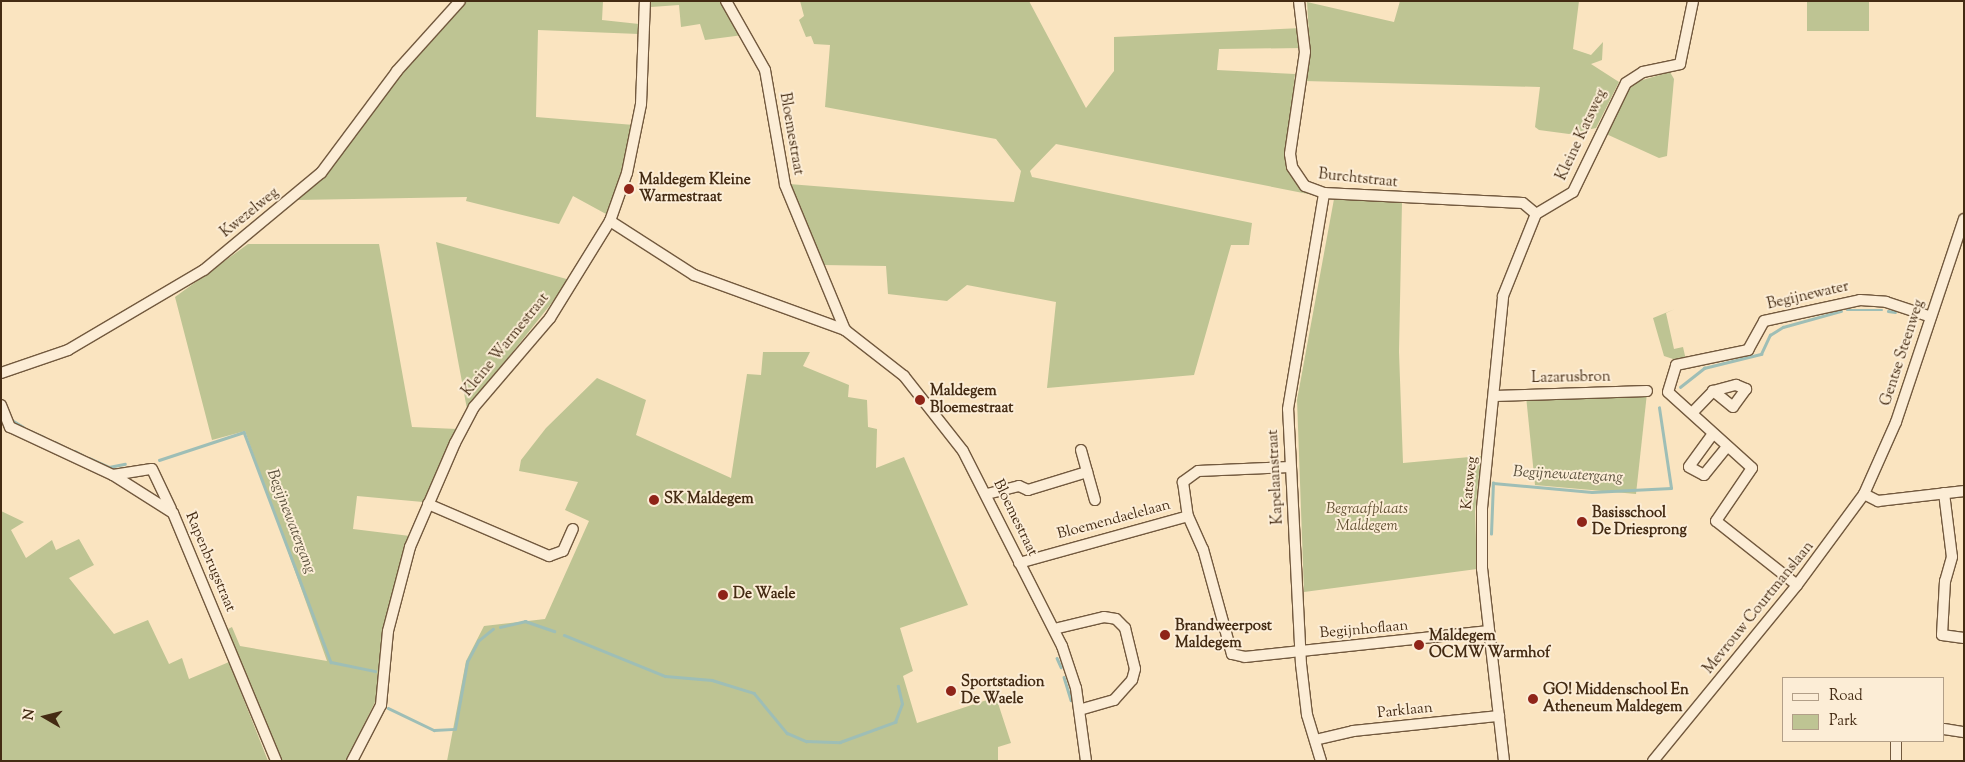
<!DOCTYPE html>
<style>
body{margin:0}
#map{position:relative;width:1965px;height:762px;overflow:hidden;background:#fae4c0;font-family:"Sorts Mill Goudy",serif}
div>[style]{position:absolute}
.green>*{inset:0;background:#bec493;transform-origin:0 0}
.stream>*{height:2.5px;margin:-1.25px;padding:0 1.25px;transform-origin:1.25px;border-radius:1.25px;background:#9ebeb6}
.roads{filter:drop-shadow(1px 0 #72593e) drop-shadow(-1px 0 #72593e) drop-shadow(0 1px #72593e) drop-shadow(0 -1px #72593e)}
.minor>*{height:10px;margin:-5px;padding:0 5px;transform-origin:5px;border-radius:5px;background:#fcedd6}
.dots>*{width:14px;height:14px;translate:-50% -50%;box-sizing:border-box;border:2px solid #fcedd6;border-radius:50%}
span{translate:-50% -50%;white-space:nowrap;text-align:center;line-height:1.15;-webkit-text-stroke:4px #fcedd6;paint-order:stroke}
.street-label{font-size:15px;color:#442b13}
.poi-label{font-size:15px;color:#442b13;font-weight:700}
.left{translate:0 -50%;text-align:left}
.park-label{font-size:15px;color:#625133;font-style:italic}
.water-label{font-size:16px;color:#5a503c;font-style:italic}
.frame{position:absolute;inset:0;border:2px solid #442b13;pointer-events:none}
.legend{position:absolute;left:1782px;top:677px;width:162px;height:65px;box-sizing:border-box;background:#fcedd6;border:1px solid #b29f88;margin:0;padding:6px 9px;list-style:none;font-size:15px;color:#442b13}
.legend li{display:flex;align-items:center;gap:10px;height:25px}
.legend b{width:25px;border:1px solid #b29f88}
.north{position:absolute;left:20px;top:692px;width:50px;height:50px;-webkit-text-stroke:4px #fcedd6;paint-order:stroke;rotate:278deg;font-size:14px;font-weight:700;line-height:20px;text-align:center;color:#442b13}
.north::after{content:'';display:block;margin:auto;width:18px;height:22px;background:#442b13;clip-path:polygon(50% 0,100% 100%,50% 72%,0 100%)}
</style>
<div id="map">
<div class="green">
<i style="clip-path:polygon(464px 1px,603px 1px,602px 20px,639px 24px,639px 34px,538px 30px,536px 117px,634px 125px,624px 169px,606px 214px,573px 196px,559px 224px,466px 201px,467px 197px,296px 200px,337px 160px,402px 72px)"></i>
<i style="clip-path:polygon(651px 1px,721px 1px,743px 35px,705px 40px,700px 24px,681px 27px,679px 5px,651px 7px)"></i>
<i style="clip-path:polygon(800px 1px,1029px 1px,1086px 108px,1114px 71px,1114px 37px,1301px 28px,1301px 48px,1219px 49px,1217px 70px,1295px 74px,1286px 159px,1308px 194px,1056px 144px,1030px 171px,1032px 177px,1252px 223px,1249px 245px,1231px 245px,1194px 375px,1047px 388px,1056px 302px,967px 285px,947px 301px,888px 294px,886px 266px,822px 265px,789px 184px,1014px 202px,1021px 171px,996px 139px,825px 107px,830px 45px,814px 44px,811px 36px,806px 37px,799px 20px,804px 16px)"></i>
<i style="clip-path:polygon(1400px 1px,1579px 1px,1573px 49px,1591px 55px,1603px 42px,1602px 60px,1591px 64px,1619px 82px,1596px 128px,1569px 134px,1539px 130px,1535px 127px,1540px 87px,1304px 81px,1310px 51px,1307px 2px,1394px 22px)"></i>
<i style="left:1807px;top:1px;width:62px;height:30px"></i>
<i style="clip-path:polygon(1670px 72px,1674px 79px,1667px 156px,1659px 158px,1604px 133px,1629px 84px)"></i>
<i style="clip-path:polygon(1334px 199px,1402px 202px,1399px 352px,1403px 463px,1481px 456px,1475px 512px,1477px 569px,1304px 592px,1297px 400px)"></i>
<i style="clip-path:polygon(436px 242px,570px 280px,467px 409px)"></i>
<i style="clip-path:polygon(248px 244px,379px 244px,412px 427px,457px 429px,423px 502px,357px 496px,353px 529px,410px 536px,385px 623px,380px 692px,346px 761px,280px 761px,228px 629px,232px 627px,240px 646px,327px 661px,245px 431px,212px 440px,175px 297px)"></i>
<i style="clip-path:polygon(1675px 309px,1666px 313px,1674px 349px,1683px 347px,1686px 360px,1679px 361px,1664px 356px,1653px 318px)"></i>
<i style="clip-path:polygon(763px 352px,810px 352px,803px 366px,849px 385px,848px 397px,867px 400px,868px 427px,877px 429px,876px 468px,904px 457px,968px 605px,900px 628px,913px 671px,903px 676px,917px 723px,996px 697px,1011px 743px,998px 747px,998px 761px,447px 761px,466px 661px,484px 626px,545px 619px,589px 521px,565px 510px,578px 482px,519px 471px,521px 460px,546px 428px,597px 378px,646px 400px,636px 435px,731px 478px,747px 374px,761px 375px)"></i>
<i style="clip-path:polygon(1647px 393px,1636px 494px,1535px 485px,1526px 396px)"></i>
<i style="clip-path:polygon(1px 511px,24px 522px,11px 530px,26px 558px,52px 540px,56px 550px,79px 539px,94px 565px,69px 578px,114px 634px,148px 620px,169px 664px,182px 658px,189px 679px,229px 662px,268px 761px,1px 761px)"></i>
</div>
<div class="stream">
<i style="left:1847px;top:310px;width:35px"></i>
<i style="left:1888px;top:311px;width:7px;rotate:8deg"></i>
<i style="left:1680px;top:387px;width:31px;rotate:-38deg"></i>
<i style="left:1704px;top:368px;width:59px;rotate:-13.8deg"></i>
<i style="left:1761px;top:354px;width:21px;rotate:-65deg"></i>
<i style="left:1770px;top:335px;width:15px;rotate:-32deg"></i>
<i style="left:1783px;top:327px;width:60px;rotate:-15.4deg"></i>
<i style="left:12px;top:420px;width:13px;rotate:32deg"></i>
<i style="left:30px;top:431px;width:15px;rotate:23deg"></i>
<i style="left:55px;top:442px;width:16px;rotate:27deg"></i>
<i style="left:75px;top:451px;width:10px;rotate:29deg"></i>
<i style="left:89px;top:458px;width:22px;rotate:24deg"></i>
<i style="left:109px;top:467px;width:16px;rotate:-11deg"></i>
<i style="left:159px;top:460px;width:89px;rotate:-18.2deg"></i>
<i style="left:244px;top:432px;width:246px;rotate:69.3deg"></i>
<i style="left:331px;top:662px;width:45px;rotate:11.6deg"></i>
<i style="left:1491px;top:534px;width:51px;rotate:-87.8deg"></i>
<i style="left:1493px;top:483px;width:99px;rotate:5.2deg"></i>
<i style="left:1592px;top:492px;width:79px;rotate:-2.9deg"></i>
<i style="left:1671px;top:488px;width:81px;rotate:-98.5deg"></i>
<i style="left:500px;top:627px;width:26px;rotate:-13deg"></i>
<i style="left:525px;top:621px;width:31px;rotate:19deg"></i>
<i style="left:564px;top:635px;width:109px;rotate:22.1deg"></i>
<i style="left:665px;top:676px;width:47px;rotate:4.9deg"></i>
<i style="left:712px;top:680px;width:44px;rotate:17.2deg"></i>
<i style="left:754px;top:693px;width:52px;rotate:50.5deg"></i>
<i style="left:787px;top:733px;width:21px;rotate:23deg"></i>
<i style="left:806px;top:741px;width:34px;rotate:2deg"></i>
<i style="left:840px;top:742px;width:59px;rotate:-20deg"></i>
<i style="left:895px;top:722px;width:19px;rotate:-69deg"></i>
<i style="left:902px;top:704px;width:18px;rotate:-103deg"></i>
<i style="left:1057px;top:658px;width:10px;rotate:66deg"></i>
<i style="left:1064px;top:677px;width:24px;rotate:73deg"></i>
<i style="left:388px;top:708px;width:51px;rotate:25.6deg"></i>
<i style="left:434px;top:730px;width:21px;rotate:-3deg"></i>
<i style="left:455px;top:729px;width:68px;rotate:-79.8deg"></i>
<i style="left:467px;top:662px;width:24px;rotate:-62deg"></i>
<i style="left:478px;top:641px;width:19px;rotate:-39deg"></i>
</div>
<div class="roads">
<div class="minor">
<i style="left:726px;top:1px;width:79px;rotate:60.5deg"></i>
<i style="left:765px;top:70px;width:117px;rotate:80.1deg"></i>
<i style="left:785px;top:185px;width:157px;rotate:67.5deg"></i>
<i style="left:1299px;top:1px;width:51px;rotate:83.3deg"></i>
<i style="left:1305px;top:52px;width:103px;rotate:98.4deg"></i>
<i style="left:1290px;top:154px;width:13px;rotate:81deg"></i>
<i style="left:1292px;top:167px;width:23px;rotate:56deg"></i>
<i style="left:1305px;top:186px;width:20px;rotate:20deg"></i>
<i style="left:1324px;top:193px;width:199px;rotate:2.9deg"></i>
<i style="left:1523px;top:203px;width:17px;rotate:40deg"></i>
<i style="left:1536px;top:214px;width:43px;rotate:-30.7deg"></i>
<i style="left:1573px;top:192px;width:121px;rotate:-64.1deg"></i>
<i style="left:1626px;top:83px;width:20px;rotate:-33deg"></i>
<i style="left:1643px;top:72px;width:38px;rotate:-12deg"></i>
<i style="left:1680px;top:64px;width:64px;rotate:-78.3deg"></i>
<i style="left:610px;top:221px;width:100px;rotate:32.7deg"></i>
<i style="left:694px;top:275px;width:161px;rotate:20deg"></i>
<i style="left:845px;top:330px;width:75px;rotate:37.9deg"></i>
<i style="left:904px;top:376px;width:95px;rotate:51.8deg"></i>
<i style="left:963px;top:451px;width:219px;rotate:63.1deg"></i>
<i style="left:1062px;top:646px;width:44px;rotate:71.6deg"></i>
<i style="left:1076px;top:688px;width:74px;rotate:82.2deg"></i>
<i style="left:1px;top:373px;width:71px;rotate:-18.9deg"></i>
<i style="left:68px;top:350px;width:158px;rotate:-30.5deg"></i>
<i style="left:204px;top:270px;width:152px;rotate:-39.7deg"></i>
<i style="left:321px;top:173px;width:127px;rotate:-53.3deg"></i>
<i style="left:397px;top:71px;width:94px;rotate:-48deg"></i>
<i style="left:1495px;top:396px;width:152px;rotate:-1.9deg"></i>
<i style="left:1px;top:405px;width:24px;rotate:68deg"></i>
<i style="left:10px;top:427px;width:114px;rotate:25deg"></i>
<i style="left:113px;top:475px;width:71px;rotate:32.3deg"></i>
<i style="left:173px;top:513px;width:269px;rotate:67.4deg"></i>
<i style="left:1693px;top:412px;width:29px;rotate:-46deg"></i>
<i style="left:1713px;top:391px;width:24px;rotate:-15deg"></i>
<i style="left:1736px;top:385px;width:11px;rotate:22deg"></i>
<i style="left:1746px;top:389px;width:22px;rotate:126deg"></i>
<i style="left:1733px;top:407px;width:26px;rotate:-141deg"></i>
<i style="left:1712px;top:435px;width:39px;rotate:126deg"></i>
<i style="left:1689px;top:467px;width:17px;rotate:28deg"></i>
<i style="left:1704px;top:475px;width:36px;rotate:-51deg"></i>
<i style="left:1081px;top:450px;width:52px;rotate:74.4deg"></i>
<i style="left:1290px;top:467px;width:92px;rotate:177.5deg"></i>
<i style="left:1198px;top:471px;width:19px;rotate:144deg"></i>
<i style="left:1183px;top:482px;width:34px;rotate:82deg"></i>
<i style="left:1188px;top:516px;width:36px;rotate:66deg"></i>
<i style="left:1203px;top:549px;width:109px;rotate:74.6deg"></i>
<i style="left:1232px;top:654px;width:13px;rotate:13deg"></i>
<i style="left:1245px;top:657px;width:245px;rotate:-6.1deg"></i>
<i style="left:113px;top:475px;width:39px;rotate:-9deg"></i>
<i style="left:152px;top:469px;width:44px;rotate:64.6deg"></i>
<i style="left:1944px;top:493px;width:64px;rotate:82.9deg"></i>
<i style="left:1952px;top:557px;width:25px;rotate:106deg"></i>
<i style="left:1945px;top:581px;width:54px;rotate:93.2deg"></i>
<i style="left:1942px;top:635px;width:22px;rotate:8deg"></i>
<i style="left:987px;top:494px;width:33px;rotate:-14deg"></i>
<i style="left:1019px;top:486px;width:10px;rotate:24deg"></i>
<i style="left:1028px;top:490px;width:62px;rotate:-17deg"></i>
<i style="left:1864px;top:494px;width:16px;rotate:27deg"></i>
<i style="left:1878px;top:501px;width:87px;rotate:-6.6deg"></i>
<i style="left:428px;top:504px;width:132px;rotate:23.3deg"></i>
<i style="left:549px;top:556px;width:15px;rotate:-20deg"></i>
<i style="left:563px;top:551px;width:24px;rotate:-66deg"></i>
<i style="left:1019px;top:563px;width:175px;rotate:-15.5deg"></i>
<i style="left:1797px;top:585px;width:103px;rotate:-141.7deg"></i>
<i style="left:1716px;top:521px;width:64px;rotate:-55.8deg"></i>
<i style="left:1752px;top:468px;width:113px;rotate:-137.9deg"></i>
<i style="left:1668px;top:392px;width:28px;rotate:-73deg"></i>
<i style="left:1676px;top:365px;width:74px;rotate:-11.8deg"></i>
<i style="left:1748px;top:350px;width:33px;rotate:-61deg"></i>
<i style="left:1764px;top:321px;width:98px;rotate:-12.3deg"></i>
<i style="left:1860px;top:300px;width:26px;rotate:4deg"></i>
<i style="left:1886px;top:302px;width:47px;rotate:18.4deg"></i>
<i style="left:1054px;top:629px;width:51px;rotate:-13.5deg"></i>
<i style="left:1104px;top:617px;width:12px;rotate:9deg"></i>
<i style="left:1116px;top:619px;width:13px;rotate:45deg"></i>
<i style="left:1125px;top:628px;width:42px;rotate:76.3deg"></i>
<i style="left:1135px;top:669px;width:11px;rotate:105deg"></i>
<i style="left:1132px;top:680px;width:27px;rotate:132deg"></i>
<i style="left:1114px;top:700px;width:35px;rotate:164deg"></i>
<i style="left:1944px;top:729px;width:20px;rotate:9deg"></i>
<i style="left:1315px;top:740px;width:39px;rotate:-13deg"></i>
<i style="left:1353px;top:731px;width:147px;rotate:-5.9deg"></i>
<i style="left:1896px;top:741px;width:20px;rotate:90deg"></i>
<i style="left:352px;top:761px;width:63px;rotate:-62.6deg"></i>
<i style="left:381px;top:705px;width:74px;rotate:-84.6deg"></i>
<i style="left:388px;top:631px;width:87px;rotate:-75.3deg"></i>
<i style="left:410px;top:547px;width:113px;rotate:-66.6deg"></i>
<i style="left:455px;top:443px;width:41px;rotate:-62.2deg"></i>
<i style="left:474px;top:407px;width:117px;rotate:-49.5deg"></i>
<i style="left:550px;top:318px;width:114px;rotate:-58.3deg"></i>
<i style="left:610px;top:221px;width:51px;rotate:-70.5deg"></i>
<i style="left:627px;top:173px;width:70px;rotate:-78.5deg"></i>
<i style="left:641px;top:104px;width:103px;rotate:-87.8deg"></i>
<i style="left:1321px;top:761px;width:48px;rotate:-106.9deg"></i>
<i style="left:1307px;top:715px;width:51px;rotate:-96.7deg"></i>
<i style="left:1301px;top:664px;width:255px;rotate:-92.9deg"></i>
<i style="left:1288px;top:409px;width:219px;rotate:-80.5deg"></i>
<i style="left:1504px;top:761px;width:193px;rotate:-96.5deg"></i>
<i style="left:1482px;top:569px;width:61px;rotate:-90deg"></i>
<i style="left:1482px;top:508px;width:213px;rotate:-84.3deg"></i>
<i style="left:1503px;top:296px;width:88px;rotate:-68.1deg"></i>
<i style="left:1653px;top:761px;width:227px;rotate:-50.7deg"></i>
<i style="left:1797px;top:585px;width:113px;rotate:-53.6deg"></i>
<i style="left:1864px;top:494px;width:79px;rotate:-66deg"></i>
<i style="left:1896px;top:422px;width:214px;rotate:-71.5deg"></i>
</div>
</div>
<div class="dots">
<i style="left:629px;top:189px;background:#8f2418"></i>
<i style="left:920px;top:400px;background:#8f2418"></i>
<i style="left:654px;top:500px;background:#8f2418"></i>
<i style="left:1582px;top:522px;background:#8f2418"></i>
<i style="left:723px;top:595px;background:#8f2418"></i>
<i style="left:1165px;top:635px;background:#8f2418"></i>
<i style="left:1419px;top:645px;background:#8f2418"></i>
<i style="left:951px;top:691px;background:#8f2418"></i>
<i style="left:1533px;top:699px;background:#8f2418"></i>
</div>
<div class="street-label">
<span style="left:791px;top:134px;rotate:80deg">Bloemestraat</span>
<span style="left:1582px;top:135px;rotate:-65deg">Kleine Katsweg</span>
<span style="left:1358px;top:179px;rotate:6deg">Burchtstraat</span>
<span style="left:250px;top:213px;rotate:-39deg">Kwezelweg</span>
<span style="left:1808px;top:296px;rotate:-13deg">Begijnewater</span>
<span style="left:506px;top:345px;rotate:-51deg">Kleine Warmestraat</span>
<span style="left:1903px;top:353px;rotate:-72deg">Gentse Steenweg</span>
<span style="left:1571px;top:378px;rotate:-1deg">Lazarusbron</span>
<span style="left:1276px;top:477px;rotate:-93deg">Kapelaanstraat</span>
<span style="left:1470px;top:483px;rotate:-84deg">Katsweg</span>
<span style="left:1015px;top:518px;rotate:64deg">Bloemestraat</span>
<span style="left:1114px;top:520px;rotate:-15deg">Bloemendaelelaan</span>
<span style="left:210px;top:562px;rotate:67deg">Rapenbrugstraat</span>
<span style="left:1759px;top:608px;rotate:-51deg">Mevrouw Courtmanslaan</span>
<span style="left:1364px;top:630px;rotate:-5deg">Begijnhoflaan</span>
<span style="left:1405px;top:711px;rotate:-6deg">Parklaan</span>
</div>
<div class="poi-label">
<span class="left" style="left:639px;top:189px">Maldegem Kleine<br>Warmestraat</span>
<span class="left" style="left:930px;top:400px">Maldegem<br>Bloemestraat</span>
<span class="left" style="left:664px;top:500px">SK Maldegem</span>
<span class="left" style="left:1592px;top:522px">Basisschool<br>De Driesprong</span>
<span class="left" style="left:733px;top:595px">De Waele</span>
<span class="left" style="left:1175px;top:635px">Brandweerpost<br>Maldegem</span>
<span class="left" style="left:1429px;top:645px">Maldegem<br>OCMW Warmhof</span>
<span class="left" style="left:961px;top:691px">Sportstadion<br>De Waele</span>
<span class="left" style="left:1543px;top:699px">GO! Middenschool En<br>Atheneum Maldegem</span>
</div>
<div class="park-label">
<span style="left:1367px;top:518px">Begraafplaats<br>Maldegem</span>
</div>
<div class="water-label">
<span style="left:1568px;top:476px;rotate:3deg">Begijnewatergang</span>
<span style="left:290px;top:522px;rotate:69deg">Begijnewatergang</span>
</div>
<div class="frame"></div>
<ul class="legend">
<li><b style="height:6px;background:#fcedd6"></b>Road</li>
<li><b style="height:14px;background:#bec493"></b>Park</li>
</ul>
<div class="north">N</div>
</div>
